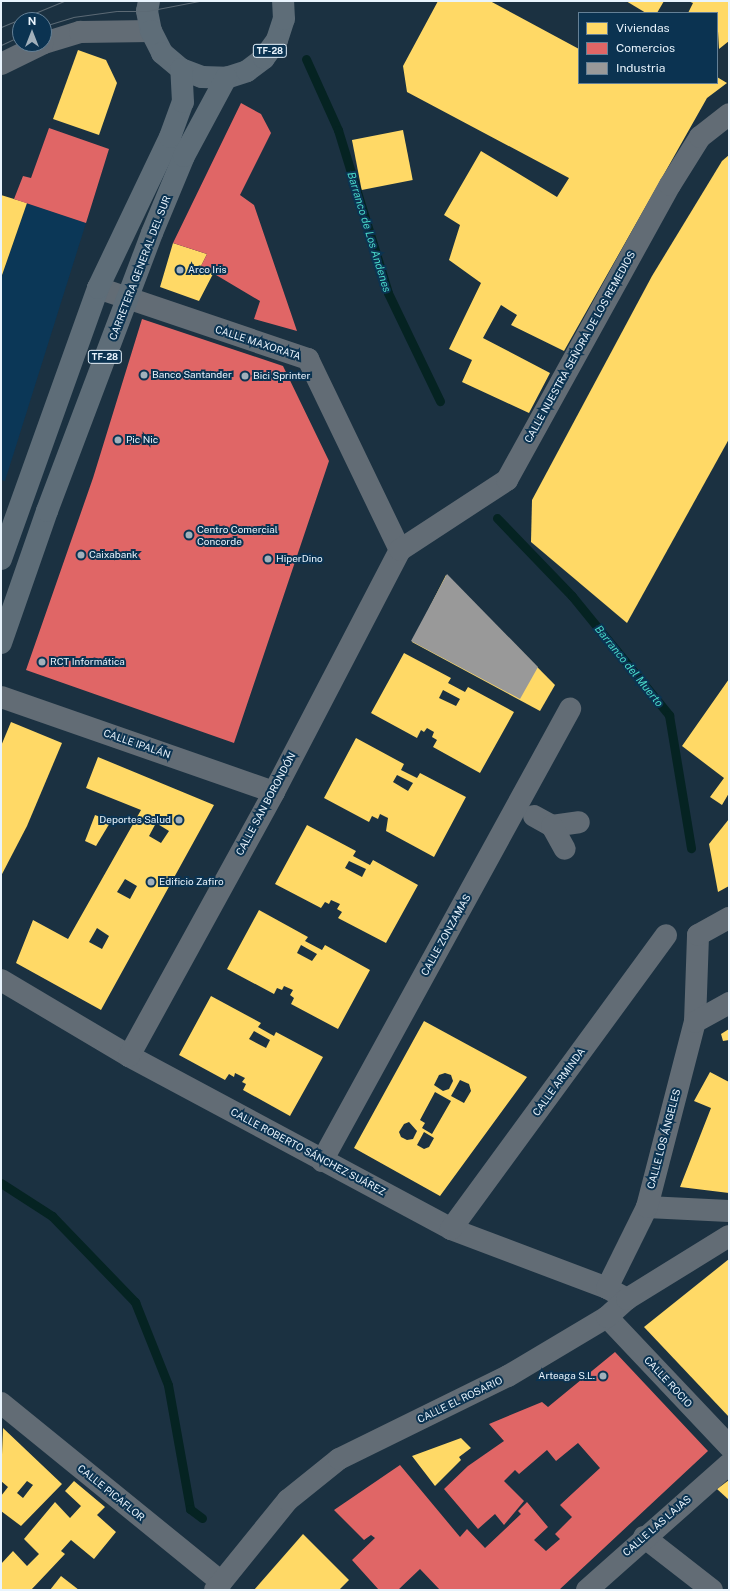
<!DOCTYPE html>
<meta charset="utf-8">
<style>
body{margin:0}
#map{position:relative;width:730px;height:1591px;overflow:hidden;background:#1b3141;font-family:"Public Sans",sans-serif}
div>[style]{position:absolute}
.built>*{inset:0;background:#0b3757}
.homes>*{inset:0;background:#ffd966;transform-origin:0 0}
.shops>*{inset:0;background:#e06666}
.industry>*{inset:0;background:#999}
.stream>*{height:9px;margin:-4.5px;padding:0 4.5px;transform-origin:4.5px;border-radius:4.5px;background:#052322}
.street>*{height:22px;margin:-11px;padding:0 11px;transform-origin:11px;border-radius:11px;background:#626c75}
.primary>*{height:22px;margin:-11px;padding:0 11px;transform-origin:11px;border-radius:11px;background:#5e6d78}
.tram>*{height:1px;margin:-0.5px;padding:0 0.5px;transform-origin:0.5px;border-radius:0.5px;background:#5c6a75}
.dots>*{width:11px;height:11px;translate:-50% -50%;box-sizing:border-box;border:2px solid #0b3351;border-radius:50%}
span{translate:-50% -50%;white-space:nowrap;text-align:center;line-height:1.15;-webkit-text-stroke:4px #0b3351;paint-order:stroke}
.shield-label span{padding:1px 3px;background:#0b3351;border:1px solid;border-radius:3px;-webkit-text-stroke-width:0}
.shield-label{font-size:9px;color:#e9f4fd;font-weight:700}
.street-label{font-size:10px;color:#e9f4fd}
.poi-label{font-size:10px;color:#e9f4fd}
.left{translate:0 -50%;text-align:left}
.right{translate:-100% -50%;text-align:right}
.water-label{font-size:11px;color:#49d8c9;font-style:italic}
.frame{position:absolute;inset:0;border:2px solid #e9f4fd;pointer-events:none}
.legend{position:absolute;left:578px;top:12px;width:140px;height:72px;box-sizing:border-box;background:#0b3351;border:1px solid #648096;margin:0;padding:5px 7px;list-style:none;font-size:12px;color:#e9f4fd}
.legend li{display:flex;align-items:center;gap:8px;height:20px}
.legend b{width:20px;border:1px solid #648096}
.north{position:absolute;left:12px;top:12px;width:40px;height:40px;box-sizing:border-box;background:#0b3351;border:1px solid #648096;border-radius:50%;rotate:0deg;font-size:11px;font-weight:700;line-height:16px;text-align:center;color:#e9f4fd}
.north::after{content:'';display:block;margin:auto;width:14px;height:18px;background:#a1b0bb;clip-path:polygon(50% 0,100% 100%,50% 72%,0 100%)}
</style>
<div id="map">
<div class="built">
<i style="clip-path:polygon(27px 203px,86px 223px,5px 481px,1px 480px,1px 279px)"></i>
</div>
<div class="homes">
<i style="clip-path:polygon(438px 1px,490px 1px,579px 49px,579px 83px,717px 83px,717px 77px,727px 83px,707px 98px,564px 351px,511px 325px,517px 315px,501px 305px,483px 338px,550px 373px,529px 413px,462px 382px,472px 360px,449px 349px,481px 283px,449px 260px,460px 225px,444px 215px,481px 151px,557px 197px,569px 178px,407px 92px,403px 66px)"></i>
<i style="clip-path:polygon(626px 1px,664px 1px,657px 13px,646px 13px)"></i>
<i style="clip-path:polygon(688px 1px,729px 1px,729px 41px,719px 49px,717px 13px,688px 13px,693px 3px)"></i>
<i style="clip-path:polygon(78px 50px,106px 60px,117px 83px,99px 135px,53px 119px)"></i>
<i style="left:403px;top:130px;width:51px;height:52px;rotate:79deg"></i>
<i style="clip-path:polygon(729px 155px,729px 439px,627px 623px,531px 542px,532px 500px,652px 276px,722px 161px)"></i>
<i style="clip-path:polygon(1px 195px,27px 203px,1px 278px)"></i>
<i style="clip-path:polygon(173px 243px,207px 254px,201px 266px,214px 272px,199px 301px,160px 287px)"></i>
<i style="clip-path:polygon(446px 575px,555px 685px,540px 711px,412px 642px)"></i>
<i style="clip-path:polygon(evenodd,404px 653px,451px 678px,448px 683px,465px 692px,468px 687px,514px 712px,480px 773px,433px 747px,437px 740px,432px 737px,434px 732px,427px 728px,424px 732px,421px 730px,417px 738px,371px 713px,404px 653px,443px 690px,460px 699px,456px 706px,439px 698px,443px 690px)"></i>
<i style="clip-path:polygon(729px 679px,729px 793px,722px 805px,710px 797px,724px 778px,682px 746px)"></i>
<i style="clip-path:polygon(11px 722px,62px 743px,27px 826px,1px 876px,1px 746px)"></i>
<i style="clip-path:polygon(evenodd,356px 738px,404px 764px,401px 770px,417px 778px,420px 773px,466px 797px,434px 857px,386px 831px,388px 818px,380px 814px,378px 819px,372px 816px,369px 822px,324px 798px,356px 738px,397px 775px,413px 783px,408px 791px,393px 782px,397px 775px)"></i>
<i style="clip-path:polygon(evenodd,98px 757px,214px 805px,101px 1010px,16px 963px,33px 920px,68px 939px,141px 810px,86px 788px,98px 757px,156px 823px,169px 831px,161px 843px,149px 836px,156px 823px,98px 757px,125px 879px,137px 886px,130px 899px,117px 892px,125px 879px,98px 757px,97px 928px,109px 936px,102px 949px,89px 942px,97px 928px)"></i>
<i style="clip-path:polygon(95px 815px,111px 821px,96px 846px,85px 841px)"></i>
<i style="clip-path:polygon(729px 819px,729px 886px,718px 892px,709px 844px)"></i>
<i style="clip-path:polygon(evenodd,307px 825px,356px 851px,353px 856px,370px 865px,373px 860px,418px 885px,386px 943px,338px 918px,342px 912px,337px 909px,340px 904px,331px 900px,329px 904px,325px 902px,321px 908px,275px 884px,307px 825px,349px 861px,366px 869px,362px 877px,345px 868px,349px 861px)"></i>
<i style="clip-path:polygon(evenodd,259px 910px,308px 937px,305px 941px,322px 950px,325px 945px,370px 970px,338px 1029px,291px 1004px,294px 998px,290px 995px,293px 990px,284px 986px,282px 990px,277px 988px,274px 994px,227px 969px,259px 910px,301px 945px,317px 954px,312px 961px,297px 953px,301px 945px)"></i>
<i style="clip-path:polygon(evenodd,211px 996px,261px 1023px,258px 1027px,274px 1036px,276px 1032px,323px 1057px,290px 1116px,243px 1090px,246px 1084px,242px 1082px,245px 1078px,235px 1073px,234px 1077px,229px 1074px,225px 1080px,179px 1055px,211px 996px,254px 1031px,270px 1040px,266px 1048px,249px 1039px,254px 1031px)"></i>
<i style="clip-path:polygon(evenodd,424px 1021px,527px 1077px,440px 1196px,354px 1148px,424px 1021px,445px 1073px,451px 1075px,453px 1081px,449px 1089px,443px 1091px,434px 1085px,439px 1075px,445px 1073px,424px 1021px,460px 1080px,469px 1084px,471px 1091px,464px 1103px,451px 1096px,460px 1080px,424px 1021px,435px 1092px,451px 1101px,432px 1134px,422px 1128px,425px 1123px,420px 1120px,435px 1092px,424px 1021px,409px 1122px,417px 1131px,413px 1139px,407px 1140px,401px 1137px,399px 1132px,404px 1124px,409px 1122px,424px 1021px,424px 1132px,434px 1138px,429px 1147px,424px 1149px,417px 1145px,424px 1132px)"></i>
<i style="clip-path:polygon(729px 1029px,729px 1040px,723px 1041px,721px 1034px)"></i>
<i style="clip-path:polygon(710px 1072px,729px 1082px,729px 1193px,680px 1187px,711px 1108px,694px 1101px)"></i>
<i style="clip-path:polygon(729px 1259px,729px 1417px,644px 1327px)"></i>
<i style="clip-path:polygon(evenodd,3px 1428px,62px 1484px,21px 1526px,1px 1511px,1px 1496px,8px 1487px,1px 1481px,3px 1428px,27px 1481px,33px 1485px,23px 1498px,17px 1493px,27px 1481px)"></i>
<i style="clip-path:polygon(461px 1438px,471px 1448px,459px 1457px,461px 1460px,435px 1486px,412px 1456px)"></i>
<i style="clip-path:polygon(729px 1480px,729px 1500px,717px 1489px)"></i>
<i style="clip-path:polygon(74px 1481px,105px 1507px,97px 1515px,116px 1532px,94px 1559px,71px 1540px,61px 1551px,65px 1554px,31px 1590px,1px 1590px,1px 1564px,13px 1551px,27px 1566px,39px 1554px,24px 1539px,55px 1502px,70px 1518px,81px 1506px,65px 1491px)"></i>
<i style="clip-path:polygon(303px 1534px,349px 1580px,339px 1590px,254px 1590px)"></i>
<i style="clip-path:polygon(61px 1576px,79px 1590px,50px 1590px)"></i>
</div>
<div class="shops">
<i style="clip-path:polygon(241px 103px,261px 114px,271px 133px,240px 195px,254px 205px,297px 331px,254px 319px,260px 301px,201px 266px,207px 254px,173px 243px)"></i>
<i style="clip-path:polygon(49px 128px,109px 149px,86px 223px,14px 199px,23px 176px,31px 178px)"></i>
<i style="clip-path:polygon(142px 319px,283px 366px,329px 461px,234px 743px,26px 670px,93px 478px)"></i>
<i style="clip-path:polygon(615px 1352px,708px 1451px,559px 1590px,440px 1590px,420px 1569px,398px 1590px,379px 1590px,352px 1560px,375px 1538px,371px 1535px,364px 1540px,334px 1510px,400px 1465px,460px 1537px,467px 1529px,485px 1548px,521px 1514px,518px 1511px,527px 1502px,548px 1527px,534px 1540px,546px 1551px,560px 1539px,555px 1534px,572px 1517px,560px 1505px,600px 1468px,578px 1443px,556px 1461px,547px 1450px,519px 1474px,515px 1470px,504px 1481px,524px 1501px,504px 1525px,495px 1514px,478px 1529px,444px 1489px,468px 1466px,504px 1441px,489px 1424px,542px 1402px,548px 1407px)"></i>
</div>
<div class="industry">
<i style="clip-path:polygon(447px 574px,538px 667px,520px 699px,411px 641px)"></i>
</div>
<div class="stream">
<i style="left:306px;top:59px;width:78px;rotate:65.7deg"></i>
<i style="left:338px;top:130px;width:170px;rotate:72.9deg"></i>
<i style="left:388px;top:293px;width:120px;rotate:64.3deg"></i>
<i style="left:497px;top:518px;width:108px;rotate:46.1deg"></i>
<i style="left:572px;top:596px;width:154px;rotate:50.8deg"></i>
<i style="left:669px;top:715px;width:135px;rotate:80.6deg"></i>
<i style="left:1px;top:1183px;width:61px;rotate:32.9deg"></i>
<i style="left:52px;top:1216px;width:120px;rotate:46deg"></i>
<i style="left:135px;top:1302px;width:89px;rotate:68.3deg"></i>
<i style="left:168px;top:1385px;width:126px;rotate:79.9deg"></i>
<i style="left:190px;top:1509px;width:15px;rotate:37deg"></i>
</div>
<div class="street">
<i style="left:44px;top:43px;width:38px;rotate:-17deg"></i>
<i style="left:80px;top:32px;width:71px;rotate:-0.8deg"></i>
<i style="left:1px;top:64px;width:46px;rotate:-26deg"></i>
<i style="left:98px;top:288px;width:222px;rotate:18.7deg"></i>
<i style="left:308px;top:359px;width:212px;rotate:64.3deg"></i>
<i style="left:1px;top:697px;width:289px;rotate:19.2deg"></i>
<i style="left:534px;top:816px;width:21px;rotate:29deg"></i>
<i style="left:552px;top:826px;width:27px;rotate:-8deg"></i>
<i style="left:552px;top:826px;width:26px;rotate:61deg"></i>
<i style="left:1px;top:980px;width:149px;rotate:30.7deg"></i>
<i style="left:129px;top:1056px;width:366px;rotate:28.2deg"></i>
<i style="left:451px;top:1229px;width:167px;rotate:20.7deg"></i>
<i style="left:607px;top:1288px;width:23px;rotate:29deg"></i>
<i style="left:695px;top:1022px;width:87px;rotate:-88deg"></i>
<i style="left:698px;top:935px;width:35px;rotate:-29deg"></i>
<i style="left:129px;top:1056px;width:301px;rotate:-61.2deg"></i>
<i style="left:274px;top:792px;width:273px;rotate:-62.5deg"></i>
<i style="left:400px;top:550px;width:128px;rotate:-33.2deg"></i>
<i style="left:507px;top:480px;width:337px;rotate:-61.1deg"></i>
<i style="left:670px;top:185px;width:57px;rotate:-58deg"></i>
<i style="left:700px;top:137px;width:37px;rotate:-38deg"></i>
<i style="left:322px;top:1161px;width:516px;rotate:-61.25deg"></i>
<i style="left:647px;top:1207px;width:82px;rotate:2.8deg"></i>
<i style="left:451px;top:1229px;width:364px;rotate:-53.8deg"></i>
<i style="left:607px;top:1288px;width:90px;rotate:-63.7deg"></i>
<i style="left:647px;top:1207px;width:191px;rotate:-75.5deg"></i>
<i style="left:695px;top:1022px;width:39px;rotate:-29deg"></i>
<i style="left:607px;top:1317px;width:178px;rotate:46.6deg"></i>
<i style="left:1px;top:1403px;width:284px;rotate:39.1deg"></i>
<i style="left:644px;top:1537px;width:86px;rotate:37.9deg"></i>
<i style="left:215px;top:1590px;width:116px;rotate:-51deg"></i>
<i style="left:288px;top:1500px;width:65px;rotate:-38.8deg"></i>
<i style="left:339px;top:1459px;width:188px;rotate:-26.2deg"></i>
<i style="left:508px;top:1376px;width:115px;rotate:-30.8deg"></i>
<i style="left:607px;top:1317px;width:27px;rotate:-42deg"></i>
<i style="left:627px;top:1299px;width:120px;rotate:-31.7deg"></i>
<i style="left:587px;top:1590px;width:190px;rotate:-41.6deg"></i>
</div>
<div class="primary">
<i style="left:149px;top:1px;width:10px;rotate:101deg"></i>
<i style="left:147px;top:11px;width:20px;rotate:79deg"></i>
<i style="left:151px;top:31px;width:25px;rotate:63deg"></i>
<i style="left:162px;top:53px;width:25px;rotate:40deg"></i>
<i style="left:181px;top:69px;width:22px;rotate:21deg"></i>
<i style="left:202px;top:77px;width:24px;rotate:2deg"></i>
<i style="left:226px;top:78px;width:22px;rotate:-18deg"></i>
<i style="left:247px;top:71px;width:21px;rotate:-37deg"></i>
<i style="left:264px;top:58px;width:22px;rotate:-54deg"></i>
<i style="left:277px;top:40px;width:22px;rotate:-72deg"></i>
<i style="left:284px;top:19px;width:18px;rotate:-93deg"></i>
<i style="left:1px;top:559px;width:288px;rotate:-70.3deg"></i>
<i style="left:98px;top:288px;width:167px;rotate:-64.5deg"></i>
<i style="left:170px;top:137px;width:37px;rotate:-70deg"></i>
<i style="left:183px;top:102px;width:33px;rotate:-93deg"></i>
<i style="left:1px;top:643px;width:140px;rotate:-70.8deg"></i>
<i style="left:47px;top:511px;width:297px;rotate:-69.3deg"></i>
<i style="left:152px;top:233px;width:83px;rotate:-67.4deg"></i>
<i style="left:184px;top:156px;width:89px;rotate:-61.7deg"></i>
</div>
<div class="tram">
<i style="left:44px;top:26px;width:30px;rotate:-17deg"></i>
<i style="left:73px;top:17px;width:44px;rotate:-7.8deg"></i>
<i style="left:117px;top:11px;width:30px"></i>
<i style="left:147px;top:11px;width:53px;rotate:-10.9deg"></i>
<i style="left:1px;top:27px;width:68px;rotate:-22.4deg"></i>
<i style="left:1px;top:45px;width:21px;rotate:-25deg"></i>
</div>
<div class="dots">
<i style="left:180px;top:270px;background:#a1b0bb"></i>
<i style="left:144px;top:375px;background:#a1b0bb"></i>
<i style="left:245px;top:376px;background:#a1b0bb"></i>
<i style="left:118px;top:440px;background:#a1b0bb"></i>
<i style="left:189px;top:535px;background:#a1b0bb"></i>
<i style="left:81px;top:555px;background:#a1b0bb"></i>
<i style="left:268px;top:559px;background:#a1b0bb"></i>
<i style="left:42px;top:662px;background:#a1b0bb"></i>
<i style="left:179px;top:820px;background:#a1b0bb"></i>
<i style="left:151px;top:882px;background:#a1b0bb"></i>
<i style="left:603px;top:1376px;background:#a1b0bb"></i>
</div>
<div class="shield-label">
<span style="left:270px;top:51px">TF-28</span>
<span style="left:105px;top:357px">TF-28</span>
</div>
<div class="street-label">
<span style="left:140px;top:268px;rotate:-69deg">CARRETERA GENERAL DEL SUR</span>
<span style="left:258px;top:343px;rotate:18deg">CALLE MAXORATA</span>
<span style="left:580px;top:347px;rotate:-61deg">CALLE NUESTRA SEÑORA DE LOS REMEDIOS</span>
<span style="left:137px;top:744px;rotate:19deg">CALLE IPALÁN</span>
<span style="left:266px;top:804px;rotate:-62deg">CALLE SAN BORONDÓN</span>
<span style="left:446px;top:935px;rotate:-61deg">CALLE ZONZAMAS</span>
<span style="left:559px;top:1082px;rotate:-54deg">CALLE ARMINDA</span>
<span style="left:664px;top:1139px;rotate:-75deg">CALLE LOS ÁNGELES</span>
<span style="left:308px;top:1152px;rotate:28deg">CALLE ROBERTO SÁNCHEZ SUÁREZ</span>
<span style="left:668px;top:1382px;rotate:47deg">CALLE ROCIO</span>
<span style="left:460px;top:1400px;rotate:-26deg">CALLE EL ROSARIO</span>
<span style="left:111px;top:1493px;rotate:39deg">CALLE PICAFLOR</span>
<span style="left:657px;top:1526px;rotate:-41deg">CALLE LAS LAJAS</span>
</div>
<div class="poi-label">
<span class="left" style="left:188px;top:270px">Arco Iris</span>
<span class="left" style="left:152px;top:375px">Banco Santander</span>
<span class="left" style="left:253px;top:376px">Bici Sprinter</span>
<span class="left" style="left:126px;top:440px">Pic Nic</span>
<span class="left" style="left:197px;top:535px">Centro Comercial<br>Concorde</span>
<span class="left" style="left:89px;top:555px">Caixabank</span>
<span class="left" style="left:276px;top:559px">HiperDino</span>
<span class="left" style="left:50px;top:662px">RCT Informática</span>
<span class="right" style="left:171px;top:820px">Deportes Salud</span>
<span class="left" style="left:159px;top:882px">Edificio Zafiro</span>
<span class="right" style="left:595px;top:1376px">Arteaga S.L.</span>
</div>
<div class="water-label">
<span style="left:369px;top:232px;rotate:73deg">Barranco de Los Andenes</span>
<span style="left:629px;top:666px;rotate:51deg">Barranco del Muerto</span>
</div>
<div class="frame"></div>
<ul class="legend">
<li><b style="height:11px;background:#ffd966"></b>Viviendas</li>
<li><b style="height:11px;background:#e06666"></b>Comercios</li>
<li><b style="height:11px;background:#999"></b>Industria</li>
</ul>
<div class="north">N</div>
</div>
